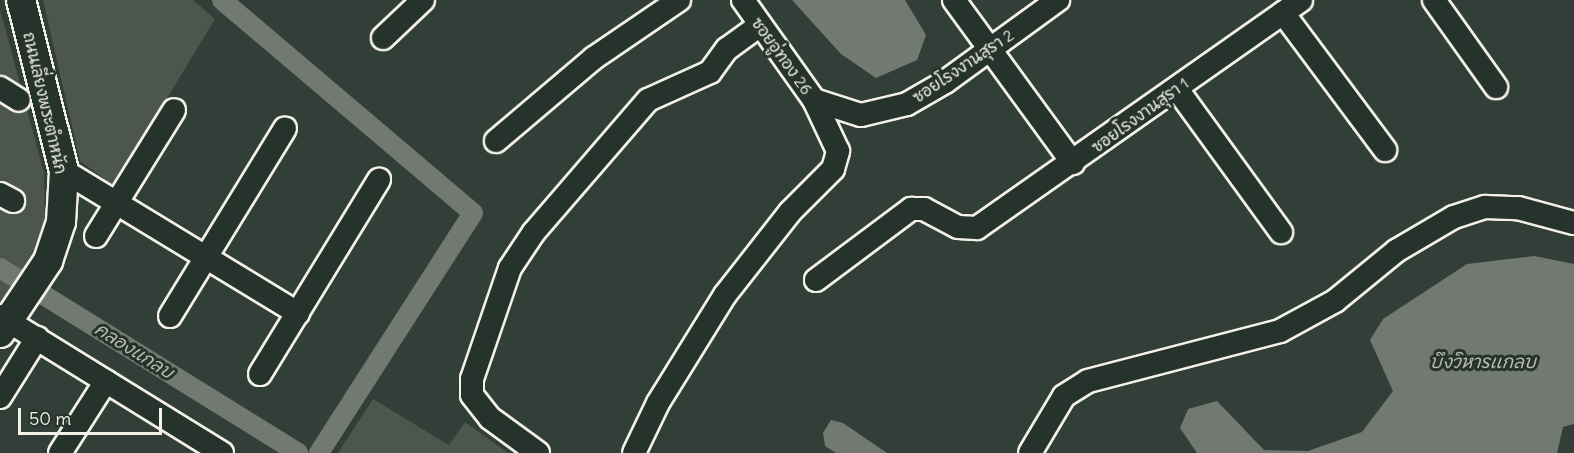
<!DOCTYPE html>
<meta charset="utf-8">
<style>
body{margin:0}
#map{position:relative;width:1574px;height:453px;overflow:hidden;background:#323e38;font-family:Delius,"Playpen Sans Thai",sans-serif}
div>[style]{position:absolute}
.green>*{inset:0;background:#4c564f}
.water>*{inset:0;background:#727972}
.canal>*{height:20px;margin:-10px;padding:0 10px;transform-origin:10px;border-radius:10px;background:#727972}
.roads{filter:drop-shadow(2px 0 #f4f1e8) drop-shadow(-2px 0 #f4f1e8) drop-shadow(0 2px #f4f1e8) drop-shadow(0 -2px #f4f1e8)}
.minor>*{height:22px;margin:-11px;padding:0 11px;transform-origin:11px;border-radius:11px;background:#26332d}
.tertiary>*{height:28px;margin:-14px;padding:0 14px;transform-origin:14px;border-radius:14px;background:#26332d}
span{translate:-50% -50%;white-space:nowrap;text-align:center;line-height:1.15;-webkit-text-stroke:6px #26332d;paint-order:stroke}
.street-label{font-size:16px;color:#f4f1e8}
.water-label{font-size:18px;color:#babbb3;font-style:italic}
.scale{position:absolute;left:18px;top:408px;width:144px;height:27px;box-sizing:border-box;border:3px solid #f4f1e8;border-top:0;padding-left:8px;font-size:18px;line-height:21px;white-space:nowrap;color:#f4f1e8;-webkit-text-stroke:4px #26332d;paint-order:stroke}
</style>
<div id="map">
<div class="green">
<i style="clip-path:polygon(43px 0,193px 0,215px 19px,114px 186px,80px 161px)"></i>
<i style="clip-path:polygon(0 9px,44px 173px,45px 225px,39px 256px,0 308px)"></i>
<i style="clip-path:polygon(373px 399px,449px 445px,465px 422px,508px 453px,338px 453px)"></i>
</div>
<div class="water">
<i style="clip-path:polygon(792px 0,905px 0,926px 35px,917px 60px,876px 78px,841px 54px)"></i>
<i style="clip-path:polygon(1534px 256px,1574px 264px,1574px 424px,1563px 427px,1557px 453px,1197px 453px,1180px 428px,1188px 409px,1217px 401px,1264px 450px,1308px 451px,1362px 432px,1393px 391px,1370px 340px,1383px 319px,1467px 264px)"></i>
<i style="clip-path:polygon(831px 420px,843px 423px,887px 453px,836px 453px,825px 446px,823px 433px)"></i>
</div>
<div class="canal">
<i style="left:222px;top:0;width:329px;rotate:40.3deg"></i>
<i style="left:473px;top:213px;width:285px;rotate:122.7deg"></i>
<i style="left:0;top:268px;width:351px;rotate:31.8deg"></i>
</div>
<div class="roads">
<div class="minor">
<i style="left:743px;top:0;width:123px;rotate:54.6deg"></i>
<i style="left:814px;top:100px;width:49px;rotate:17.7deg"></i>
<i style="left:861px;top:115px;width:47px;rotate:-13.4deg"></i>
<i style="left:907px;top:104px;width:44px;rotate:-30.1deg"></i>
<i style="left:945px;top:82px;width:140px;rotate:-36deg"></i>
<i style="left:954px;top:0;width:202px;rotate:53.9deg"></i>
<i style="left:1434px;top:0;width:107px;rotate:54.5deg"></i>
<i style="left:1283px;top:13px;width:171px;rotate:53.3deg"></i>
<i style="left:383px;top:38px;width:55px;rotate:-43.5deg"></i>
<i style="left:0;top:88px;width:22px;rotate:32deg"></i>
<i style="left:1177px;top:89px;width:177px;rotate:54deg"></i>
<i style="left:496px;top:141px;width:128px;rotate:-40.3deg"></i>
<i style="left:594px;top:58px;width:103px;rotate:-34.3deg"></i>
<i style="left:64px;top:171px;width:274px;rotate:31.3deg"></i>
<i style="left:0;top:194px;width:15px;rotate:28deg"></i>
<i style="left:96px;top:236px;width:148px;rotate:-58.2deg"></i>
<i style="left:816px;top:280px;width:119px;rotate:-36.8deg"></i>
<i style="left:911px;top:209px;width:13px"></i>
<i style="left:924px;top:209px;width:38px;rotate:28deg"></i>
<i style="left:958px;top:227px;width:19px;rotate:3deg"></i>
<i style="left:977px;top:228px;width:396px;rotate:-35.1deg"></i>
<i style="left:0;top:316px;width:261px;rotate:31.7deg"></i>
<i style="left:170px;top:316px;width:220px;rotate:-58.5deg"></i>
<i style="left:260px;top:374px;width:228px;rotate:-58.5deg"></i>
<i style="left:0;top:397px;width:70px;rotate:-57.9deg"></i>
<i style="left:60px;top:453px;width:85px;rotate:-57.4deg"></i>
<i style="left:538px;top:453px;width:59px;rotate:-143.9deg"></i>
<i style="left:490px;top:418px;width:29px;rotate:-128deg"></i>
<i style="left:472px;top:395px;width:16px;rotate:-90deg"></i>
<i style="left:472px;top:379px;width:117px;rotate:-71.1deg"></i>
<i style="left:510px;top:268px;width:43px;rotate:-56.3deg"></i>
<i style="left:534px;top:232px;width:174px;rotate:-49.2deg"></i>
<i style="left:648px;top:100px;width:68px;rotate:-24.3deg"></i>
<i style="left:710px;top:72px;width:29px;rotate:-54deg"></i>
<i style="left:727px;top:49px;width:41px;rotate:-36deg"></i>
<i style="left:634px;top:453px;width:55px;rotate:-64.4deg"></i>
<i style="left:658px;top:403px;width:127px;rotate:-58.2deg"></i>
<i style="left:725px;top:295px;width:105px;rotate:-51.9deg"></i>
<i style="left:790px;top:212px;width:61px;rotate:-45deg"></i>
<i style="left:833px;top:169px;width:19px;rotate:-74deg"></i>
<i style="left:838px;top:151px;width:56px;rotate:-115.2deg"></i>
<i style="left:1030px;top:453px;width:66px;rotate:-59.2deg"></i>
<i style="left:1064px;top:396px;width:28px;rotate:-32deg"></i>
<i style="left:1088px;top:381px;width:198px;rotate:-14.6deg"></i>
<i style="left:1280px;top:331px;width:63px;rotate:-28.6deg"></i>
<i style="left:1335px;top:301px;width:79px;rotate:-39.3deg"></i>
<i style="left:1396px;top:251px;width:67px;rotate:-30.4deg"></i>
<i style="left:1454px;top:217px;width:33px;rotate:-18deg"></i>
<i style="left:1485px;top:207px;width:33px;rotate:2deg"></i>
<i style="left:1518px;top:208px;width:58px;rotate:15deg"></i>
</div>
<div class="tertiary">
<i style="left:0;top:333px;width:87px;rotate:-56.3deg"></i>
<i style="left:48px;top:261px;width:41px;rotate:-71.6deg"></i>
<i style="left:61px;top:222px;width:51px;rotate:-86.6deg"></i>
<i style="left:64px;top:171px;width:176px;rotate:-104.1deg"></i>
</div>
</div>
<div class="street-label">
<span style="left:782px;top:56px;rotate:54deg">ซอยอู่ทอง 26</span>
<span style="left:963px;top:66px;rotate:-34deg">ซอยโรงงานสุรา 2</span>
<span style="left:45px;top:103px;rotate:77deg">ถนนเลี่ยงพระตำหนัก</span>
<span style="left:1140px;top:115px;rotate:-36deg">ซอยโรงงานสุรา 1</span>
</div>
<div class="water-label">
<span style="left:134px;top:351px;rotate:32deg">คลองแกลบ</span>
<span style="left:1483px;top:362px">บึงวิหารแกลบ</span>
</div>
<div class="scale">50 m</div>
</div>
